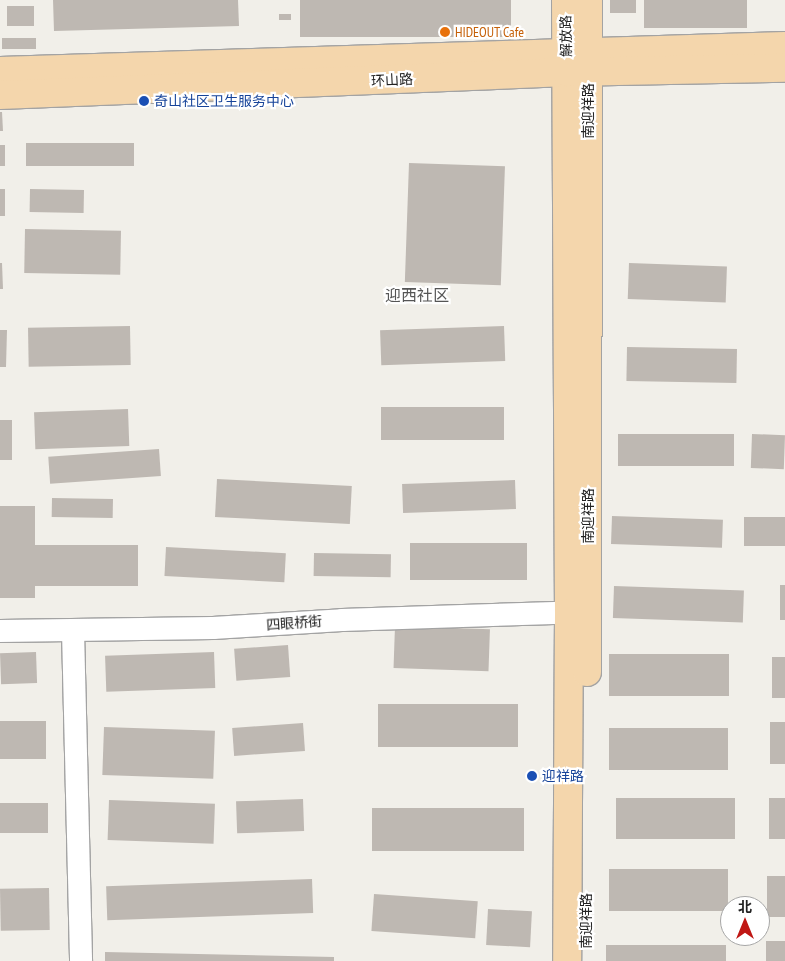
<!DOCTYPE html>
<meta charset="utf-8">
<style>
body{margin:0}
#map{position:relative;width:785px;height:961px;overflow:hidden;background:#f1efe9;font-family:"PT Sans Narrow","Noto Sans SC",sans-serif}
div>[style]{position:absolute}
.building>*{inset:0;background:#beb8b2;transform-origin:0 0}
.roads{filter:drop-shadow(1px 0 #a3a3a3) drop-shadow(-1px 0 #a3a3a3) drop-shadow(0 1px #a3a3a3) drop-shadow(0 -1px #a3a3a3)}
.minor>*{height:22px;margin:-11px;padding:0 11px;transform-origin:11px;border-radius:11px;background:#fff}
.major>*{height:28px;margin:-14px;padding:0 14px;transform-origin:14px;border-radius:14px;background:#f4d6ac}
.dots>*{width:14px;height:14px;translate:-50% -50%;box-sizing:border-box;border:2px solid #fff;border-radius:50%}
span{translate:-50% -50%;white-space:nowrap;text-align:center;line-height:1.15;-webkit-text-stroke:4.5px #fff;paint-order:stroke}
.food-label{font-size:14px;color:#c56008}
.left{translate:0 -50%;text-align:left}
.street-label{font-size:14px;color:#222}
.transit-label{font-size:14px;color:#164399}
.quarter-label{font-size:16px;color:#555}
.north{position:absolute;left:720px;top:896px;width:50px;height:50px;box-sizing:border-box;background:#fff;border:1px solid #a7a7a7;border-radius:50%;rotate:0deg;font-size:14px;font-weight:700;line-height:20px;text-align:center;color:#222}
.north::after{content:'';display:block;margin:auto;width:18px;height:22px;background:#c01714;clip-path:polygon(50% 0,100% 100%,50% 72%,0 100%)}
</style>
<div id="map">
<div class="building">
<i style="clip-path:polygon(53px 0,238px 0,239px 26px,54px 31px)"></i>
<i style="left:300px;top:0;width:211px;height:37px"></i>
<i style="left:610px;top:0;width:26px;height:13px"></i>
<i style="left:644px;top:0;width:103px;height:28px"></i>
<i style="left:7px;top:6px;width:27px;height:20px"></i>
<i style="left:279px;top:14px;width:12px;height:6px"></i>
<i style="left:36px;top:38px;width:11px;height:34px;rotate:90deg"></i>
<i style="clip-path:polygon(0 112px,2px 112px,3px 131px,0 131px)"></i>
<i style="left:26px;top:143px;width:108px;height:23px"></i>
<i style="left:0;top:145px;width:5px;height:21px"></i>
<i style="left:409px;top:163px;width:96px;height:119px;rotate:2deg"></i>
<i style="left:0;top:189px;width:5px;height:27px"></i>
<i style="left:30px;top:189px;width:54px;height:23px;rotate:1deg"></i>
<i style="left:25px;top:229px;width:96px;height:44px;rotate:1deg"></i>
<i style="clip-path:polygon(0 263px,2px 263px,3px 289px,0 289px)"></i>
<i style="left:629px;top:263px;width:98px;height:36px;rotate:2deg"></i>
<i style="left:130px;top:326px;width:39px;height:102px;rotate:89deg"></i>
<i style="left:504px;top:326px;width:35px;height:124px;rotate:88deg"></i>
<i style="clip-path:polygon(0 330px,7px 330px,6px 367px,0 367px)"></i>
<i style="left:627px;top:347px;width:110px;height:34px;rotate:1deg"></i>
<i style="left:504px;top:407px;width:33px;height:123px;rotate:90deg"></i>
<i style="left:128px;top:409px;width:37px;height:94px;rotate:88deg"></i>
<i style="left:0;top:420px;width:12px;height:40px"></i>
<i style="left:618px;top:434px;width:116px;height:32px"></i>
<i style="left:752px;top:434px;width:33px;height:34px;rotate:2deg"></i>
<i style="left:159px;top:449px;width:27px;height:111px;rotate:86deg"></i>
<i style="left:217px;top:479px;width:135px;height:38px;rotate:3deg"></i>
<i style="left:515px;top:480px;width:29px;height:113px;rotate:88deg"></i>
<i style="left:52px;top:498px;width:61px;height:19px;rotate:1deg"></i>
<i style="clip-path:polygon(0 506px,35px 506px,35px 545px,138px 545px,138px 586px,35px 586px,35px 598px,0 598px)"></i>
<i style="left:612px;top:516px;width:111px;height:28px;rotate:2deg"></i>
<i style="left:744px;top:517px;width:41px;height:29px"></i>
<i style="left:410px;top:543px;width:117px;height:37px"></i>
<i style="left:166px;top:547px;width:120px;height:29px;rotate:3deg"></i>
<i style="left:314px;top:553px;width:77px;height:23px;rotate:1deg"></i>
<i style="left:780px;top:585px;width:5px;height:35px"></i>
<i style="left:614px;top:586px;width:130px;height:32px;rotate:2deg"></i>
<i style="left:395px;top:626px;width:95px;height:42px;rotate:2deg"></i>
<i style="left:288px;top:645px;width:32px;height:54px;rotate:86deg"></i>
<i style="left:36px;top:652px;width:31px;height:36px;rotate:88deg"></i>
<i style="left:214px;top:652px;width:36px;height:109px;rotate:88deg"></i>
<i style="left:609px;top:654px;width:120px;height:42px"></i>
<i style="left:772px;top:657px;width:13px;height:41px"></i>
<i style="left:378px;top:704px;width:140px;height:43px"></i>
<i style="left:46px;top:721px;width:38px;height:46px;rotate:90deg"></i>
<i style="left:770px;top:722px;width:15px;height:42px"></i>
<i style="left:303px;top:723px;width:28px;height:71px;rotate:86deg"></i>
<i style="left:104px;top:727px;width:111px;height:48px;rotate:2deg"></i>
<i style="left:609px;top:728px;width:119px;height:42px"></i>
<i style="left:616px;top:798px;width:119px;height:41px"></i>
<i style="left:769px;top:798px;width:16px;height:41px"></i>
<i style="left:303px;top:799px;width:32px;height:67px;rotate:88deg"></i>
<i style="left:109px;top:800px;width:106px;height:40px;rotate:2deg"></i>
<i style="left:48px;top:803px;width:30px;height:48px;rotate:90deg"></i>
<i style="left:372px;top:808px;width:152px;height:43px"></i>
<i style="left:609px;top:869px;width:119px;height:42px"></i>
<i style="left:767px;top:876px;width:18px;height:41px"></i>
<i style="left:312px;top:879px;width:34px;height:206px;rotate:88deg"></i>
<i style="left:49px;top:888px;width:42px;height:49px;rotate:89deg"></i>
<i style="left:374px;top:894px;width:104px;height:37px;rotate:4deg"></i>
<i style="left:488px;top:909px;width:44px;height:36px;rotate:3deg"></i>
<i style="left:766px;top:941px;width:19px;height:20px"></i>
<i style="left:606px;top:945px;width:120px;height:16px"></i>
<i style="clip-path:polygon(105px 952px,334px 957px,334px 961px,105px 961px)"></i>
</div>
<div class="roads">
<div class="minor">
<i style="left:0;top:631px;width:213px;rotate:-0.8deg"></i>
<i style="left:213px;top:628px;width:129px;rotate:-3.5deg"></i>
<i style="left:342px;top:620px;width:244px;rotate:-1.9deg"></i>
<i style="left:73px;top:631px;width:330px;rotate:88.6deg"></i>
</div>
<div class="major">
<i style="left:566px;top:0;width:613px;rotate:89.72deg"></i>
<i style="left:569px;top:613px;width:348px;rotate:90.3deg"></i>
<i style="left:0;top:71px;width:785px;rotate:-1.82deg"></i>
<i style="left:0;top:95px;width:567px;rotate:-2.32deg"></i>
<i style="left:567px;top:72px;width:218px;rotate:-1.1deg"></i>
<i style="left:587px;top:672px;width:672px;rotate:-89.91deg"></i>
</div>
</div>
<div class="dots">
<i style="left:445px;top:32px;background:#e8710a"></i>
<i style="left:144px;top:101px;background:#1a4fb4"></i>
<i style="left:532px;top:776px;background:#1a4fb4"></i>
</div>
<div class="food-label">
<span class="left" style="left:455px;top:32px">HIDEOUT Cafe</span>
</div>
<div class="street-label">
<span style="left:566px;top:36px;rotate:-91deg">解放路</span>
<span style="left:392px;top:80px;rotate:-3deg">环山路</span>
<span style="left:588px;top:111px;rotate:-90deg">南迎祥路</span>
<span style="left:588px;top:516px;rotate:-90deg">南迎祥路</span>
<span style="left:294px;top:623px;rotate:-4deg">四眼桥街</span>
<span style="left:586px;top:921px;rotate:-90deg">南迎祥路</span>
</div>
<div class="transit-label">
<span class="left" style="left:154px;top:101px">奇山社区卫生服务中心</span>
<span class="left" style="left:542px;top:776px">迎祥路</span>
</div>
<div class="quarter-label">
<span style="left:417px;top:295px">迎西社区</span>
</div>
<div class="north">北</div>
</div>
